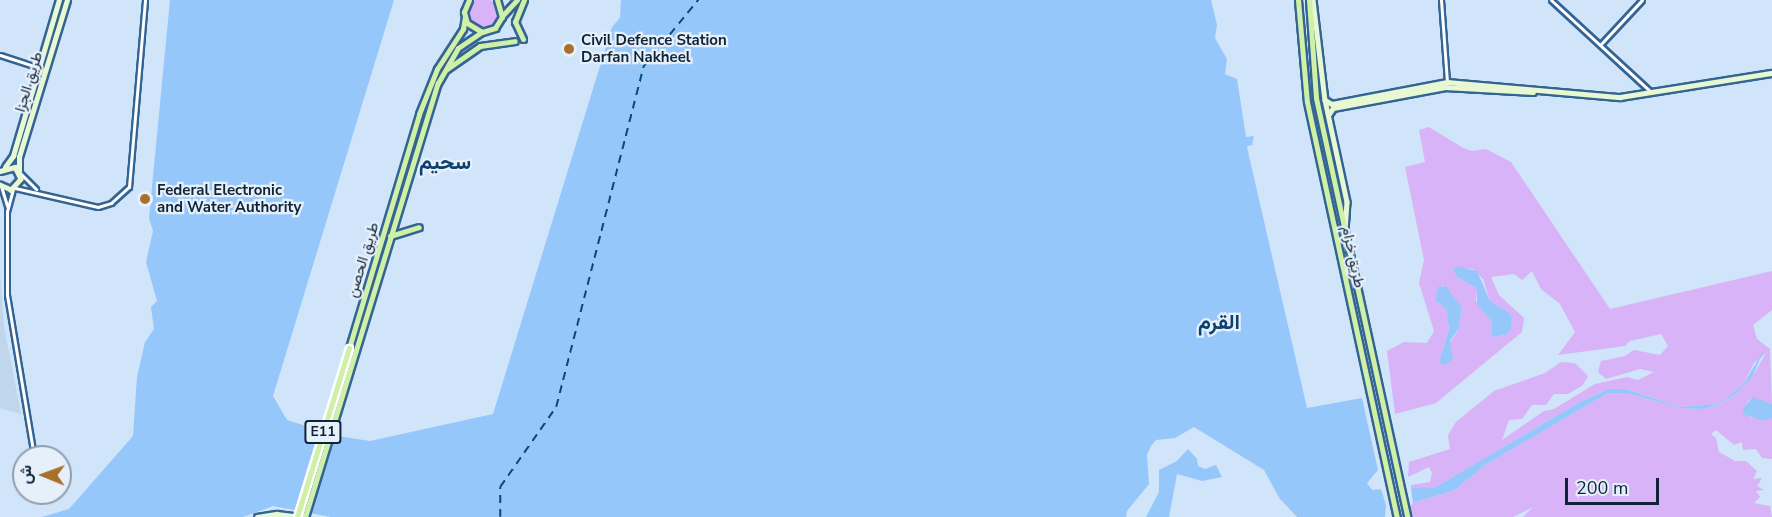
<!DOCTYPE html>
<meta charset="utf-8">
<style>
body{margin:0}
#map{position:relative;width:1772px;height:517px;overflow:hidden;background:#d0e4fa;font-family:"Nunito Sans",Vazirmatn,sans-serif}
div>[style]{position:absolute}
.built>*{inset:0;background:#c0d6ed}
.green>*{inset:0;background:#d8b3f7}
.round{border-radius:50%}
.water>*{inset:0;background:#96c7fa}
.ferry>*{height:1.5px;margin-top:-0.75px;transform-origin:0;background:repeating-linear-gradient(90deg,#06497d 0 8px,transparent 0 14px)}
.roads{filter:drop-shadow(2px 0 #336493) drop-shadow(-2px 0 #336493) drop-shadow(0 2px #336493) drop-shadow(0 -2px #336493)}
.street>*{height:3px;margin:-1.5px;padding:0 1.5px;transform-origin:1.5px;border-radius:1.5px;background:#fff}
.secondary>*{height:4.5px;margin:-2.25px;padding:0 2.25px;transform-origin:2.25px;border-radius:2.25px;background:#e7f8d3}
.primary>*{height:5px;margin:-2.5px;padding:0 2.5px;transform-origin:2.5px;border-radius:2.5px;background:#cff0a6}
.bridges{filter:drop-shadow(2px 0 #fff) drop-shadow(-2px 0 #fff) drop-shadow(0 2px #fff) drop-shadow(0 -2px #fff)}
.primary-bridge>*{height:5px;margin:-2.5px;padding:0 2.5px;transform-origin:2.5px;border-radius:2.5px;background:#cff0a6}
.dots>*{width:16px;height:16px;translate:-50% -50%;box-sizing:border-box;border:3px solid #e6f0fb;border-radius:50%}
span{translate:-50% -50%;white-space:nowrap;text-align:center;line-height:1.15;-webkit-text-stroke:4.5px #e6f0fb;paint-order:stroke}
.shield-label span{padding:2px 4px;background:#e6f0fb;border:2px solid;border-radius:4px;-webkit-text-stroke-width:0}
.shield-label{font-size:14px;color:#102438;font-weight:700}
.poi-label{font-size:15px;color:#102438;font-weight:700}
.left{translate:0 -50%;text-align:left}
.street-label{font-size:15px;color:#102438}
.district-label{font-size:21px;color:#0d416d;font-weight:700}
.north{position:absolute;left:12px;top:445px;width:60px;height:60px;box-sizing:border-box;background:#e6f0fb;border:2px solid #909ead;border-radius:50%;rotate:271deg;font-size:16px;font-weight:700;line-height:24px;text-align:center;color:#102438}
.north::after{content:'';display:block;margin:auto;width:21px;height:27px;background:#a7712c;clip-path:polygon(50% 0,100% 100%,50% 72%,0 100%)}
.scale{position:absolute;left:1565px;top:478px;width:94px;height:27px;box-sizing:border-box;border:3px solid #102438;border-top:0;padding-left:8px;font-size:18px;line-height:21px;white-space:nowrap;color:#102438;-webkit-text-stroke:4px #e6f0fb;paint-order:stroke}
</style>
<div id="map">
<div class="built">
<i style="clip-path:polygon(0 274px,4px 326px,21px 414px,0 408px)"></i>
</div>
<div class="green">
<i class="round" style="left:468px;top:-2px;width:30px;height:30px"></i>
<i style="clip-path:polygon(evenodd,1429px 127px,1463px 148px,1472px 151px,1486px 149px,1511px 162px,1610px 309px,1772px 271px,1772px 310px,1753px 325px,1757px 339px,1770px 349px,1772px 404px,1750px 399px,1744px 407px,1751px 418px,1772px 418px,1772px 459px,1762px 458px,1756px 449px,1743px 450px,1742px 442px,1734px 445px,1716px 430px,1711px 434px,1716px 438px,1719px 452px,1735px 461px,1746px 461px,1757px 471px,1753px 479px,1762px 478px,1757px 486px,1764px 490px,1756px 491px,1760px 497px,1754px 503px,1770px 506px,1772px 517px,1523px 517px,1533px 507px,1513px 517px,1411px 517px,1409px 507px,1413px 503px,1455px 490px,1485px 465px,1608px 393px,1630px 394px,1681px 408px,1703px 409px,1720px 405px,1737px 393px,1752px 377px,1766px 353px,1754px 363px,1743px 385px,1719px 404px,1680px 407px,1625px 389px,1609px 389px,1578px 403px,1434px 488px,1411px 488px,1411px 485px,1430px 482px,1432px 473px,1429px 467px,1408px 477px,1409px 462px,1450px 449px,1448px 435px,1456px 422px,1494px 391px,1545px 373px,1561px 362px,1575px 363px,1588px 376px,1583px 385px,1568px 394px,1554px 394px,1546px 405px,1532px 405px,1522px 419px,1509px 420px,1502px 440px,1544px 411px,1554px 409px,1595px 384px,1627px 377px,1638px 380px,1654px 372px,1640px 369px,1606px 379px,1598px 372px,1601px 361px,1625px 356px,1634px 350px,1660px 355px,1668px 346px,1661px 334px,1630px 341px,1625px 346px,1558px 355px,1575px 332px,1560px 304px,1541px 289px,1532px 271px,1522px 280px,1514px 274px,1491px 277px,1499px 295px,1524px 318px,1522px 332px,1436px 403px,1395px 414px,1387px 351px,1404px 342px,1427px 343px,1434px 331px,1419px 283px,1424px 260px,1405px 167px,1425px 162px,1419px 130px,1429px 127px,1455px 267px,1473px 269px,1483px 279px,1490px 301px,1511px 314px,1506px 335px,1492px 337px,1491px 321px,1476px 301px,1477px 289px,1457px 277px,1455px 267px,1429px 127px,1442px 285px,1462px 308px,1459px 328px,1439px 362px,1449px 329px,1446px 309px,1435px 300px,1442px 285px)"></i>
</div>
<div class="water">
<i style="clip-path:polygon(170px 0,394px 0,273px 396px,287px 420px,338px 436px,370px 441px,493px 414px,612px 27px,620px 18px,621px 0,1211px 0,1217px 25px,1215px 38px,1227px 59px,1225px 74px,1237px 79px,1246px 137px,1254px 136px,1252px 145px,1247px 146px,1249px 156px,1307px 408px,1362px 398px,1378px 470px,1367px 483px,1372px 490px,1381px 489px,1386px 505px,1385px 517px,1297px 517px,1280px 499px,1264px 470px,1194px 427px,1175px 438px,1156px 440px,1151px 446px,1147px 455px,1149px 484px,1127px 511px,1126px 517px,331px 517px,273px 506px,243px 517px,42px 517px,69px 509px,133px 436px,137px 377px,145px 342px,154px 329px,151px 307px,157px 301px,146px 262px,153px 231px,149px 218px)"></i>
<i style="clip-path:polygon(1457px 266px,1477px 271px,1490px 301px,1511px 314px,1511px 328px,1506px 335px,1492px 337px,1491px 321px,1477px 304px,1477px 289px,1457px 277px,1453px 269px)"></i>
<i style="clip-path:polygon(1439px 286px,1446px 287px,1462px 308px,1459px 328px,1450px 341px,1453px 359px,1445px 365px,1439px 362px,1449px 329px,1446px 309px,1435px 300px)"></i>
<i style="clip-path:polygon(1765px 348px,1752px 377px,1737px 393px,1719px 405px,1703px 409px,1681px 408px,1630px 394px,1608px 393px,1485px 465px,1455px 490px,1413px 503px,1411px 488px,1434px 488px,1578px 403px,1609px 389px,1625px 389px,1680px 407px,1719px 404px,1743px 385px)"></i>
<i style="clip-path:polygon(1753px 397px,1772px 404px,1772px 418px,1763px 421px,1743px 414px,1744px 407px)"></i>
<i style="clip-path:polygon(1188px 449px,1197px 459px,1198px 466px,1205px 469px,1216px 465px,1222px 477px,1202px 481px,1177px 474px,1169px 517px,1146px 517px,1159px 492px,1159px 470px,1177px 461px)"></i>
</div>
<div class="ferry">
<i style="left:500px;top:517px;width:30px;rotate:-90deg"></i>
<i style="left:500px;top:487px;width:98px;rotate:-55deg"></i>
<i style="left:556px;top:407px;width:351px;rotate:-75.6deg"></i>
<i style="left:643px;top:67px;width:87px;rotate:-50.6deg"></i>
</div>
<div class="roads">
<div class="street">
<i style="left:1441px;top:0;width:82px;rotate:85.8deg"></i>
<i style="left:1551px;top:0;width:136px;rotate:42.6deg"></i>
<i style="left:1601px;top:44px;width:60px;rotate:-47deg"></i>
<i style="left:0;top:55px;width:40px;rotate:18deg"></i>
<i style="left:20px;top:173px;width:23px;rotate:45deg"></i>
<i style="left:1px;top:186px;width:21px;rotate:73deg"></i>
<i style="left:15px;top:188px;width:85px;rotate:12.9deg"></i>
<i style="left:98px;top:207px;width:14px;rotate:-17deg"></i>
<i style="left:111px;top:203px;width:24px;rotate:-42deg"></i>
<i style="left:129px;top:187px;width:188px;rotate:-85.1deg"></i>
<i style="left:13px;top:189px;width:23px;rotate:105deg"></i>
<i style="left:7px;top:211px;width:84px;rotate:90deg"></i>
<i style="left:7px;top:295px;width:164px;rotate:80.5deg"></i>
</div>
<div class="secondary">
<i style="left:1313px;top:0;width:101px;rotate:83.2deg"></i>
<i style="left:1325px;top:100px;width:104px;rotate:77.8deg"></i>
<i style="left:1347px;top:202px;width:29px;rotate:94deg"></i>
<i style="left:1325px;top:100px;width:8px;rotate:30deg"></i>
<i style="left:1332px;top:104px;width:117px;rotate:-10.8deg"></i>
<i style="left:1447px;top:82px;width:174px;rotate:5deg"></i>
<i style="left:1620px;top:97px;width:154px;rotate:-9deg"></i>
<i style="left:1329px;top:114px;width:7px;rotate:-56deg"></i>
<i style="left:1333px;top:108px;width:114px;rotate:-10.6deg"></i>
<i style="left:1445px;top:87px;width:88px;rotate:3.3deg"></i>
<i style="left:5px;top:167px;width:14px;rotate:-54deg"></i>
<i style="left:13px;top:156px;width:163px;rotate:-73.6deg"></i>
<i style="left:0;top:171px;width:16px;rotate:-15deg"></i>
<i style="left:15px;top:167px;width:13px;rotate:63deg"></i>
<i style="left:21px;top:179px;width:15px;rotate:132deg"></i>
<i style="left:11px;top:190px;width:12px;rotate:-156deg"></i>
<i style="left:19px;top:171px;width:14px;rotate:-90deg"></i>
<i style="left:19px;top:157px;width:164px;rotate:-73deg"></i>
<i style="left:257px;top:517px;width:20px;rotate:-9deg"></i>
<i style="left:277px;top:514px;width:26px;rotate:7deg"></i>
</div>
<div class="primary">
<i style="left:469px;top:0;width:13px;rotate:113deg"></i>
<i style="left:464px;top:12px;width:11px;rotate:75deg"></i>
<i style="left:467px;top:23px;width:17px;rotate:31deg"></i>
<i style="left:482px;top:32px;width:14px;rotate:-17deg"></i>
<i style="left:495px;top:28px;width:13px;rotate:-58deg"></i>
<i style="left:502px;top:17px;width:18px;rotate:-106deg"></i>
<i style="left:1298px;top:0;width:102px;rotate:85deg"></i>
<i style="left:1307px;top:102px;width:425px;rotate:77.8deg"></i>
<i style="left:1309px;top:0;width:98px;rotate:85.9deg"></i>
<i style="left:1316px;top:98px;width:429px;rotate:77.7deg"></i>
<i style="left:502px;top:16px;width:22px;rotate:-47deg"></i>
<i style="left:523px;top:39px;width:19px;rotate:-115deg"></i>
<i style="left:515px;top:22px;width:24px;rotate:-68deg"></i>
<i style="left:447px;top:69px;width:40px;rotate:-34.9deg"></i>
<i style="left:480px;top:46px;width:35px;rotate:-8deg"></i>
<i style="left:390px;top:236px;width:30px;rotate:-17deg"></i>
<i style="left:349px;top:348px;width:244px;rotate:-73.3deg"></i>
<i style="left:419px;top:114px;width:48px;rotate:-68.2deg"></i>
<i style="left:437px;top:69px;width:48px;rotate:-57deg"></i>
<i style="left:463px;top:29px;width:12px;rotate:-81deg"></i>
<i style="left:305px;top:517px;width:454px;rotate:-73deg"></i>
<i style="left:438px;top:83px;width:40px;rotate:-60.3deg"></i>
<i style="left:458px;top:48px;width:29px;rotate:-34deg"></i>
</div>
</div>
<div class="bridges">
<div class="primary-bridge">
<i style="left:297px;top:517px;width:177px;rotate:-72.9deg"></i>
</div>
</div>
<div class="dots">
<i style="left:569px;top:49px;background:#a7712c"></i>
<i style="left:145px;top:199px;background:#a7712c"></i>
</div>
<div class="shield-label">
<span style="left:323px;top:432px">E11</span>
</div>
<div class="poi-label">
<span class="left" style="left:581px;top:49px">Civil Defence Station<br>Darfan Nakheel</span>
<span class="left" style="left:157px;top:199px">Federal Electronic<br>and Water Authority</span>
</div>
<div class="street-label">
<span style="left:29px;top:82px;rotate:-73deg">طريق الجزا</span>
<span style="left:1353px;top:257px;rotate:78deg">طريق خزام</span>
<span style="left:363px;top:260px;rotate:-73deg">طريق الحصن</span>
</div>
<div class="district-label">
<span style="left:445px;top:162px">سحيم</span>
<span style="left:1219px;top:322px">القرم</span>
</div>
<div class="north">ش</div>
<div class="scale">200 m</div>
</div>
